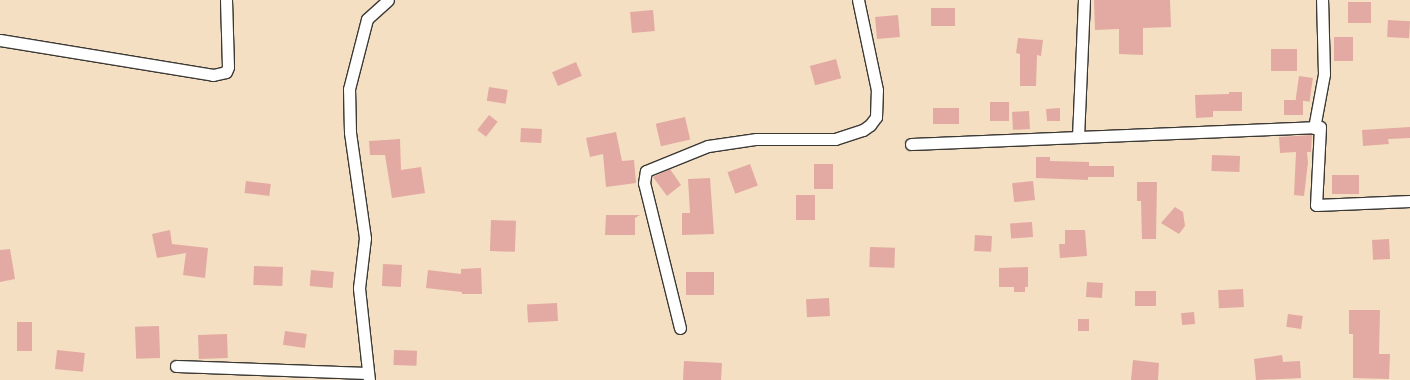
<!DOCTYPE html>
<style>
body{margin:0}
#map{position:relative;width:1410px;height:380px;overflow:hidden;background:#f4dfc2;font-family:"Libre Bodoni",serif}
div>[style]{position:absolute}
.building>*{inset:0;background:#e2aaa2;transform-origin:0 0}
.roads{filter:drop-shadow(1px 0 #3c3935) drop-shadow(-1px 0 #3c3935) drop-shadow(0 1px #3c3935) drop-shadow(0 -1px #3c3935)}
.street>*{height:11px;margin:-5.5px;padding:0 5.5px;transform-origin:5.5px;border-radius:5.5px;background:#fff}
span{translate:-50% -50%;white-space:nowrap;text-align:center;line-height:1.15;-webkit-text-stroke:5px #fcf5e5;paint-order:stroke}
</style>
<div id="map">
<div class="building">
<i style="clip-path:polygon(1094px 0,1170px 0,1171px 27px,1143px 28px,1143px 55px,1119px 54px,1119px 29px,1095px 30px)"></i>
<i style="left:1348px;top:2px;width:23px;height:21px"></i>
<i style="left:931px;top:8px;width:24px;height:18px"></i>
<i style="left:653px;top:10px;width:21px;height:23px;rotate:85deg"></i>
<i style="left:898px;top:15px;width:22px;height:23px;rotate:85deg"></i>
<i style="left:1388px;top:20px;width:22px;height:17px;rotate:3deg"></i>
<i style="left:1334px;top:37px;width:19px;height:24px"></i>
<i style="clip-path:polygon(1018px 38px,1043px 40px,1041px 56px,1037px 55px,1036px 86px,1020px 86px,1020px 54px,1016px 53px)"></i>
<i style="left:1297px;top:49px;width:22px;height:26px;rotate:90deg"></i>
<i style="left:836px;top:59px;width:20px;height:27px;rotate:75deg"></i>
<i style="left:576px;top:62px;width:15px;height:26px;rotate:67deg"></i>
<i style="left:1299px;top:76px;width:14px;height:24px;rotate:8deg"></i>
<i style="left:489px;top:87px;width:19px;height:14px;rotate:9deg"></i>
<i style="clip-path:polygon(1229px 92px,1242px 92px,1242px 111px,1213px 111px,1213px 117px,1196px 118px,1195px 95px,1229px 94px)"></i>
<i style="left:1284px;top:100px;width:19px;height:15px"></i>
<i style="left:990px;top:102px;width:19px;height:19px"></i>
<i style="left:933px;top:108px;width:26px;height:16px"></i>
<i style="clip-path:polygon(1060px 108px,1060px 121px,1047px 121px,1046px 109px)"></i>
<i style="left:1029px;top:111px;width:18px;height:17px;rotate:87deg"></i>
<i style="left:489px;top:115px;width:11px;height:19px;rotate:38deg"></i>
<i style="left:685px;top:117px;width:23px;height:30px;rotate:77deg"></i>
<i style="clip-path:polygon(1410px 127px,1410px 138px,1388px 139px,1389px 144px,1363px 146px,1362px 130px)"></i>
<i style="left:521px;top:128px;width:21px;height:14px;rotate:3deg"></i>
<i style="clip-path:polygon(616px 132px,622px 161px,634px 160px,636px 183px,606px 187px,603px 154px,590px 157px,586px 138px)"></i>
<i style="clip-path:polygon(1312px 135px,1311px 152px,1307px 152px,1308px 162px,1304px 196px,1294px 195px,1296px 152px,1280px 153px,1279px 137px)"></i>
<i style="clip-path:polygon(400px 139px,401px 170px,421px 167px,425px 193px,392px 198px,385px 155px,370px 155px,369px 141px)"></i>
<i style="left:1212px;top:155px;width:28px;height:16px;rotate:2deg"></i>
<i style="clip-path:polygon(1036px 157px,1050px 157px,1050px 161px,1089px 162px,1089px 166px,1114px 166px,1114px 177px,1088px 177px,1088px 180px,1036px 178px)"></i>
<i style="left:750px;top:164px;width:23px;height:24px;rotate:70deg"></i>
<i style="left:814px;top:164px;width:19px;height:25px"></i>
<i style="clip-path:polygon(670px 169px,681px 185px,667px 196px,653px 177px)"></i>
<i style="left:1332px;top:175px;width:27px;height:19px"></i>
<i style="clip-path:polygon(710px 178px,714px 234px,682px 235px,682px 213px,690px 213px,688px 179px)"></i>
<i style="left:246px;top:181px;width:25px;height:12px;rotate:7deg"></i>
<i style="left:1033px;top:181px;width:19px;height:21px;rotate:84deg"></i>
<i style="clip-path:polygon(1137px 182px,1157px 182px,1156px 239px,1142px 239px,1141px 201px,1137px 201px)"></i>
<i style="left:796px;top:195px;width:19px;height:25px"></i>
<i style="clip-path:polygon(1175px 207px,1183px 212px,1185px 226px,1179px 234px,1161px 223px)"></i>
<i style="clip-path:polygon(606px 215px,640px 215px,635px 218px,635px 235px,605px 235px)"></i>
<i style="left:491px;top:220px;width:25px;height:31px;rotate:2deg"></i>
<i style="left:1032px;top:222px;width:15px;height:22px;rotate:86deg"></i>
<i style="clip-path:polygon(170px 230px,172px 244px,208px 248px,205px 278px,183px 275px,186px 253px,157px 258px,152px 234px)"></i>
<i style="clip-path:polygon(1065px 230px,1085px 230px,1087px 256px,1060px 258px,1059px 244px,1065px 244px)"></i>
<i style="left:975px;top:235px;width:17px;height:16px;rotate:3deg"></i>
<i style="left:1389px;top:239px;width:20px;height:17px;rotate:87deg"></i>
<i style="left:870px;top:247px;width:25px;height:20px;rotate:2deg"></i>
<i style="clip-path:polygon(10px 249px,15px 279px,0 282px,0 250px)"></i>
<i style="left:383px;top:264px;width:19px;height:22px;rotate:3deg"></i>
<i style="left:254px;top:266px;width:29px;height:19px;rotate:2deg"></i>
<i style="clip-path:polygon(1028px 267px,1028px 287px,1025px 287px,1025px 292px,1014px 292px,1014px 287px,999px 287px,999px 268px)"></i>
<i style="clip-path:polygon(481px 268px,482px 294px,462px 294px,462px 292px,426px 288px,428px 270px,461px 274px,461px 269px)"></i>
<i style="left:311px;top:270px;width:23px;height:16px;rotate:5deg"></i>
<i style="left:714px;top:272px;width:23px;height:28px;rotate:90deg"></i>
<i style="left:1087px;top:282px;width:16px;height:15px;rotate:4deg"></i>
<i style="left:1243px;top:289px;width:18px;height:25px;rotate:87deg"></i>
<i style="left:1135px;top:291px;width:21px;height:15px"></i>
<i style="left:829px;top:298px;width:18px;height:23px;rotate:87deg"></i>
<i style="left:557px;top:303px;width:18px;height:30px;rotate:87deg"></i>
<i style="clip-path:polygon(1349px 310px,1380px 310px,1379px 354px,1390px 354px,1389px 379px,1353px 378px,1353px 334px,1349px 334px)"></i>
<i style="left:1194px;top:312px;width:12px;height:13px;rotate:85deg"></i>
<i style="left:1288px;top:314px;width:15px;height:13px;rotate:8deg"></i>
<i style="left:1078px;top:319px;width:11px;height:12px"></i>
<i style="left:17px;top:322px;width:15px;height:29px"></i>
<i style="left:159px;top:326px;width:32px;height:24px;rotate:88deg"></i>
<i style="left:285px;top:331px;width:22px;height:14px;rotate:8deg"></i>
<i style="left:227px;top:334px;width:24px;height:29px;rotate:88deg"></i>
<i style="left:57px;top:350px;width:28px;height:19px;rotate:6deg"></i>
<i style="left:394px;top:350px;width:23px;height:15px;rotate:2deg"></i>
<i style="clip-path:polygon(1282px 355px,1283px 362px,1300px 361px,1301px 378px,1256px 380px,1254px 359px)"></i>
<i style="clip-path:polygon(1133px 360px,1159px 363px,1158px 380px,1131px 380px)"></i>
<i style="left:684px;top:361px;width:38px;height:19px;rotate:3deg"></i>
</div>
<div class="roads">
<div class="street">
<i style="left:0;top:40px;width:216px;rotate:9.3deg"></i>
<i style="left:213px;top:75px;width:13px;rotate:-13deg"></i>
<i style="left:226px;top:72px;width:5px;rotate:-68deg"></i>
<i style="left:228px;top:67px;width:67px;rotate:-91.7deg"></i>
<i style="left:1314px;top:128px;width:55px;rotate:-79.5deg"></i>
<i style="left:1324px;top:74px;width:74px;rotate:-91.5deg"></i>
<i style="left:1078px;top:137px;width:137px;rotate:-87.5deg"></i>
<i style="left:911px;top:144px;width:409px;rotate:-2.4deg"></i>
<i style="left:1320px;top:127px;width:78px;rotate:92.9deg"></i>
<i style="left:1316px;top:205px;width:94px;rotate:-2.4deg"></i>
<i style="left:680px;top:328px;width:149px;rotate:-103.9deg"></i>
<i style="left:644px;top:183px;width:12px;rotate:-81deg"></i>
<i style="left:646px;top:171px;width:67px;rotate:-22deg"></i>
<i style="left:708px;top:146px;width:49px;rotate:-8.3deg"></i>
<i style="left:756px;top:139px;width:79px"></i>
<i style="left:835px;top:139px;width:29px;rotate:-18deg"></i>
<i style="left:863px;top:130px;width:9px;rotate:-36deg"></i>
<i style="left:870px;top:125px;width:10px;rotate:-53deg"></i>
<i style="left:876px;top:117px;width:27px;rotate:-88deg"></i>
<i style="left:877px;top:90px;width:92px;rotate:-101.9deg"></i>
<i style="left:176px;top:366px;width:192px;rotate:2.1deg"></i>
<i style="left:369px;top:380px;width:93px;rotate:-96.2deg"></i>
<i style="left:359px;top:288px;width:50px;rotate:-83.2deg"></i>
<i style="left:365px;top:238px;width:107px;rotate:-98.1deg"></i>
<i style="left:350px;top:132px;width:43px;rotate:-91.3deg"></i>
<i style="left:349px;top:89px;width:72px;rotate:-75.6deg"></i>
<i style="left:367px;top:19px;width:28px;rotate:-42deg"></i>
</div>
</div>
</div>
